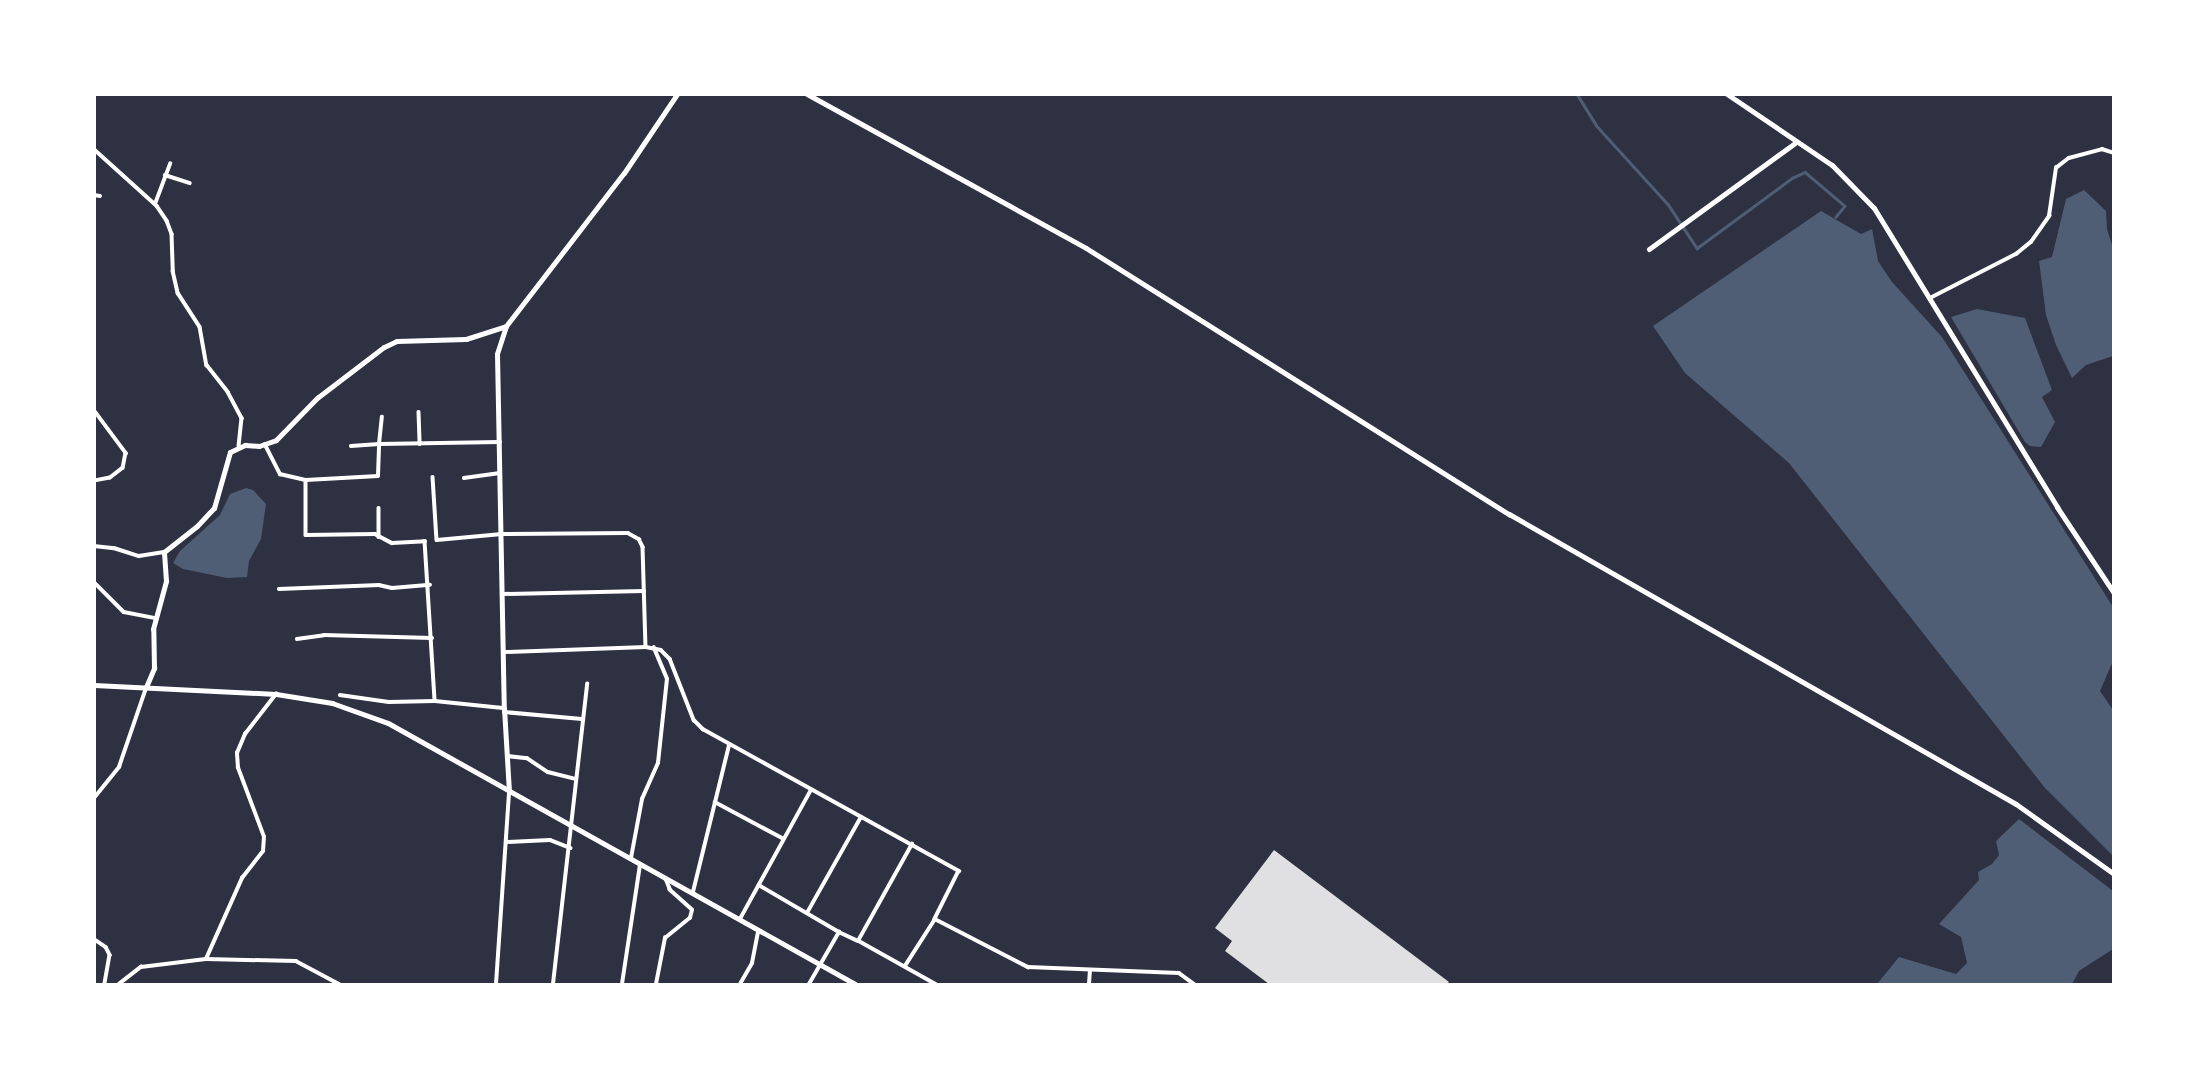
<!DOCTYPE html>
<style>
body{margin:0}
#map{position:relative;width:2208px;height:1079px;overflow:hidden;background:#2d3142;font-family:"PT Sans Narrow",sans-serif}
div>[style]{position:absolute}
.water>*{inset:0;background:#4f5d75}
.stream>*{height:2.5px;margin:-1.25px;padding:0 1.25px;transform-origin:1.25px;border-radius:1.25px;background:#4f5d75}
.building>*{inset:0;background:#e0e0e3}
.minor>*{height:3.5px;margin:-1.75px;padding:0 1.75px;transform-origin:1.75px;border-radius:1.75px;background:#fff}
.tertiary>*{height:5px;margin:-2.5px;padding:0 2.5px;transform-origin:2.5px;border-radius:2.5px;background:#fff}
.secondary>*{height:5px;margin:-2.5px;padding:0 2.5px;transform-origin:2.5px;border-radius:2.5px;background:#fff}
span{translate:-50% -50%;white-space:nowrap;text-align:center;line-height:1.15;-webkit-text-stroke:7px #fff;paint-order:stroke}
.frame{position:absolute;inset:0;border:96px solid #fff;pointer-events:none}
</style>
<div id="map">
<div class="water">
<i style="clip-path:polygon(2084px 190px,2106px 211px,2107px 229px,2113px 248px,2113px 356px,2086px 365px,2072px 378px,2056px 345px,2046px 315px,2039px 261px,2052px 257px,2066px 199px)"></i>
<i style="clip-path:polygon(1821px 211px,1861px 234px,1872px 229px,1878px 261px,1892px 282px,1942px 337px,2113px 607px,2113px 661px,2100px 691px,2113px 710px,2113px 856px,2045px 788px,1789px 463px,1685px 373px,1653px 326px)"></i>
<i style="clip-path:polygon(1977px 309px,2025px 318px,2052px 390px,2042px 397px,2055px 422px,2041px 447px,2030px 446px,2025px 442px,1951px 317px)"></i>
<i style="clip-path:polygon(246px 488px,253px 490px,266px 504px,261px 539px,249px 561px,247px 577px,227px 578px,183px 569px,173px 563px,180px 551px,220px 515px,230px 494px)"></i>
<i style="clip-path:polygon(2019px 819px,2113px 891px,2113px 949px,2079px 971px,2072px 984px,1877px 984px,1899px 957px,1956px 974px,1967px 963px,1961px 937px,1939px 924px,1979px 880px,1978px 872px,1992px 864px,1999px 855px,1996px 841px)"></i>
</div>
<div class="stream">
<i style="left:1577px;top:94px;width:36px;rotate:58deg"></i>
<i style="left:1596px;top:125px;width:107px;rotate:47.7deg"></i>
<i style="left:1668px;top:204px;width:53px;rotate:56.6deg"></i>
<i style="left:1697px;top:248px;width:118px;rotate:-36.4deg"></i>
<i style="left:1792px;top:178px;width:14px;rotate:-25deg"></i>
<i style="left:1805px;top:172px;width:52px;rotate:40.4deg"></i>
<i style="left:1845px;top:206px;width:14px;rotate:129deg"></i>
</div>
<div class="building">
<i style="clip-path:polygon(1274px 850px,1449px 982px,1447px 984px,1269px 984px,1225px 951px,1232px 941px,1215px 928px)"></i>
</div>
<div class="minor">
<i style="left:94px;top:149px;width:85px;rotate:42.1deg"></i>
<i style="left:157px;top:206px;width:18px;rotate:56deg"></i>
<i style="left:167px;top:221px;width:14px;rotate:69deg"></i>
<i style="left:172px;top:234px;width:37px;rotate:88deg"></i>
<i style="left:173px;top:271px;width:23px;rotate:77deg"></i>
<i style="left:178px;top:293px;width:40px;rotate:57.1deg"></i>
<i style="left:200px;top:327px;width:39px;rotate:80deg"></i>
<i style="left:207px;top:365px;width:34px;rotate:52deg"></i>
<i style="left:228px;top:392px;width:30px;rotate:62deg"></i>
<i style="left:242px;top:418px;width:28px;rotate:96deg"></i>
<i style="left:165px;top:175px;width:26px;rotate:18deg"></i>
<i style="left:94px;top:195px;width:6px;rotate:9deg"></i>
<i style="left:155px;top:204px;width:43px;rotate:-69.4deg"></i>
<i style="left:1930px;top:298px;width:97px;rotate:-27.1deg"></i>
<i style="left:2016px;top:254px;width:19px;rotate:-39deg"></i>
<i style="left:2031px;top:242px;width:32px;rotate:-55deg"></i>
<i style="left:2049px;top:216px;width:49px;rotate:-81.7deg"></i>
<i style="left:2056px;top:168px;width:16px;rotate:-38deg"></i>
<i style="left:2069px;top:158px;width:34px;rotate:-15deg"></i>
<i style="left:2102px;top:149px;width:13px;rotate:18deg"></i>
<i style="left:94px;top:410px;width:54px;rotate:53.3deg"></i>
<i style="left:126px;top:453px;width:15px;rotate:101deg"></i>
<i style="left:123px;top:468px;width:16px;rotate:142deg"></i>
<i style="left:110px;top:478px;width:16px;rotate:169deg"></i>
<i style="left:419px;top:412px;width:32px;rotate:88deg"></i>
<i style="left:265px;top:444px;width:34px;rotate:63deg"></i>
<i style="left:280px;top:474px;width:27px;rotate:13deg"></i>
<i style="left:306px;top:480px;width:55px;rotate:90deg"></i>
<i style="left:306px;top:535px;width:69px;rotate:-0.8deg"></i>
<i style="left:375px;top:534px;width:19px;rotate:28deg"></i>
<i style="left:392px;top:543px;width:33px;rotate:-3deg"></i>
<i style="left:425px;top:541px;width:160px;rotate:86.4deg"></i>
<i style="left:435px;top:701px;width:68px;rotate:5.9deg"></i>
<i style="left:351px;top:446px;width:28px;rotate:-4deg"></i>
<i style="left:379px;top:444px;width:27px;rotate:-84deg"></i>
<i style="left:433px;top:477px;width:63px;rotate:86.4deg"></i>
<i style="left:437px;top:540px;width:65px;rotate:-5.3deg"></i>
<i style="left:502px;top:534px;width:126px;rotate:-0.5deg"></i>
<i style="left:628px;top:533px;width:13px;rotate:29deg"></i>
<i style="left:639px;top:539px;width:9px;rotate:63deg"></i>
<i style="left:643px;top:547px;width:100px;rotate:88.3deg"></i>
<i style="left:464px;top:478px;width:36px;rotate:-8deg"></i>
<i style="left:306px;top:480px;width:72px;rotate:-3.2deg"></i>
<i style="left:378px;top:476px;width:32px;rotate:-88deg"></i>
<i style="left:379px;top:444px;width:121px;rotate:-0.9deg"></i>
<i style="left:379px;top:508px;width:29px;rotate:90deg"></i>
<i style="left:94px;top:546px;width:20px;rotate:6deg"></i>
<i style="left:114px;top:548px;width:26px;rotate:18deg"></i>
<i style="left:139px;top:556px;width:25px;rotate:-9deg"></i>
<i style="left:94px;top:582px;width:42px;rotate:45deg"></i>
<i style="left:124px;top:612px;width:33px;rotate:11deg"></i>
<i style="left:279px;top:589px;width:100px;rotate:-2.3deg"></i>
<i style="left:379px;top:585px;width:13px;rotate:13deg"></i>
<i style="left:392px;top:588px;width:38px;rotate:-5deg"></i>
<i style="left:504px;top:594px;width:140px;rotate:-1.2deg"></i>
<i style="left:297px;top:639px;width:27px;rotate:-8deg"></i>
<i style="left:324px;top:635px;width:108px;rotate:1.6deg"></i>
<i style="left:505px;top:652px;width:141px;rotate:-2deg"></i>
<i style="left:646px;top:647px;width:15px;rotate:11deg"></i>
<i style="left:661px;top:650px;width:13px;rotate:45deg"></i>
<i style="left:670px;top:659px;width:66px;rotate:68.5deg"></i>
<i style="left:694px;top:720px;width:13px;rotate:45deg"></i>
<i style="left:703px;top:729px;width:293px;rotate:29deg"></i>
<i style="left:959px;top:871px;width:54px;rotate:116.6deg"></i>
<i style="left:935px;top:919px;width:105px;rotate:27.3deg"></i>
<i style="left:1028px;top:967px;width:151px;rotate:2.3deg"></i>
<i style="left:1179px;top:973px;width:19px;rotate:36deg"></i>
<i style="left:340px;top:695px;width:49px;rotate:8.1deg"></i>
<i style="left:389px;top:702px;width:46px;rotate:-1.2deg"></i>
<i style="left:504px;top:712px;width:78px;rotate:5.1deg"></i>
<i style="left:507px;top:756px;width:20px;rotate:6deg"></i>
<i style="left:527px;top:758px;width:25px;rotate:34deg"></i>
<i style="left:548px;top:772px;width:29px;rotate:14deg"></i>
<i style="left:94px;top:798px;width:40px;rotate:-51deg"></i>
<i style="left:119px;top:767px;width:83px;rotate:-71.1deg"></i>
<i style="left:715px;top:802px;width:78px;rotate:28.2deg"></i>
<i style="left:506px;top:842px;width:44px;rotate:-2.6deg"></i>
<i style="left:550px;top:840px;width:22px;rotate:21deg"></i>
<i style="left:631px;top:858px;width:60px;rotate:-79.4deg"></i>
<i style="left:642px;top:799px;width:39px;rotate:-66deg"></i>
<i style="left:658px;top:763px;width:84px;rotate:-83.9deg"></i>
<i style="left:667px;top:679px;width:34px;rotate:-113deg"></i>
<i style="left:759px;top:885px;width:93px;rotate:30.4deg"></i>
<i style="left:693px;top:892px;width:151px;rotate:-76.2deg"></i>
<i style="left:807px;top:913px;width:110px;rotate:-60.6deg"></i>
<i style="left:740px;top:919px;width:147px;rotate:-61.2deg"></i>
<i style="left:94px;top:939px;width:14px;rotate:34deg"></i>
<i style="left:106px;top:947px;width:9px;rotate:63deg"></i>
<i style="left:110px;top:955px;width:29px;rotate:100deg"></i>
<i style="left:859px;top:941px;width:88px;rotate:29.2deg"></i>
<i style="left:206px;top:959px;width:89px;rotate:-66deg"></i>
<i style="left:242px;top:878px;width:34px;rotate:-52deg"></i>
<i style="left:263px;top:851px;width:14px;rotate:-86deg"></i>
<i style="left:264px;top:837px;width:74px;rotate:-110.6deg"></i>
<i style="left:238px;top:768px;width:15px;rotate:-94deg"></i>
<i style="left:237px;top:753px;width:21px;rotate:-67deg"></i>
<i style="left:245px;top:734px;width:51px;rotate:-52.2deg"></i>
<i style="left:905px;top:966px;width:56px;rotate:-57.4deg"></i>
<i style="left:119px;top:984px;width:28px;rotate:-38deg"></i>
<i style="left:141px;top:967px;width:65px;rotate:-7deg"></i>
<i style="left:206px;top:959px;width:90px;rotate:1.3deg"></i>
<i style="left:296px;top:961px;width:49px;rotate:28.1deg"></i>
<i style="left:496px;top:984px;width:193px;rotate:-86.1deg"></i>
<i style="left:553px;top:984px;width:302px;rotate:-83.5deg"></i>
<i style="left:622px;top:984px;width:120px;rotate:-81.4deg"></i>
<i style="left:656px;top:984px;width:47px;rotate:-78.9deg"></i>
<i style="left:665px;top:938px;width:32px;rotate:-39deg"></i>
<i style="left:690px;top:918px;width:8px;rotate:-76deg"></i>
<i style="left:692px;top:910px;width:30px;rotate:-138deg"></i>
<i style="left:670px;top:890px;width:11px;rotate:-112deg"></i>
<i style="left:740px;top:984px;width:24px;rotate:-60deg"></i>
<i style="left:752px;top:963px;width:33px;rotate:-79deg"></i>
<i style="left:809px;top:984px;width:60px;rotate:-60deg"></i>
<i style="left:839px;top:932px;width:21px;rotate:25deg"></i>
<i style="left:858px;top:941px;width:111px;rotate:-60.9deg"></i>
<i style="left:1089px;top:984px;width:13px;rotate:-86deg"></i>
</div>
<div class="tertiary">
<i style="left:807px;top:94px;width:319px;rotate:28.9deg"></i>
<i style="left:1086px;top:248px;width:500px;rotate:32.2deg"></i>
<i style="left:1509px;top:514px;width:584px;rotate:29.77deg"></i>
<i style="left:2016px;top:804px;width:120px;rotate:35.5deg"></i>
<i style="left:1649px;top:249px;width:180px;rotate:-36deg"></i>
<i style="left:506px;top:326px;width:29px;rotate:108deg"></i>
<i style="left:497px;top:354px;width:354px;rotate:88.9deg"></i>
<i style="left:504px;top:708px;width:83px;rotate:86.6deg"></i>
</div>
<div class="secondary">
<i style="left:1727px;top:94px;width:127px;rotate:34.1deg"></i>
<i style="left:1832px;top:165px;width:60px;rotate:45.7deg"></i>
<i style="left:1874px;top:208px;width:351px;rotate:58.5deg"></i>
<i style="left:2057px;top:507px;width:103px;rotate:56.5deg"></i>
<i style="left:94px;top:685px;width:182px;rotate:2.8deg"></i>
<i style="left:276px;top:694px;width:57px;rotate:9.1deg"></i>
<i style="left:332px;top:703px;width:59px;rotate:19.7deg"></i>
<i style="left:388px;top:723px;width:535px;rotate:29.2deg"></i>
<i style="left:146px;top:687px;width:21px;rotate:-67deg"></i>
<i style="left:154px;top:668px;width:39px;rotate:-91deg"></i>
<i style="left:153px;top:629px;width:50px;rotate:-74.8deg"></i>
<i style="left:166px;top:581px;width:29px;rotate:-94deg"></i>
<i style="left:164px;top:552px;width:42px;rotate:-38.2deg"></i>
<i style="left:197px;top:526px;width:25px;rotate:-47deg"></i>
<i style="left:214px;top:508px;width:58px;rotate:-74.1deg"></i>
<i style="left:230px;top:452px;width:17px;rotate:-25deg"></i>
<i style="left:245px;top:445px;width:14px;rotate:4deg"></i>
<i style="left:259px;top:446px;width:18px;rotate:-19deg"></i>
<i style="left:276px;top:440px;width:59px;rotate:-45.7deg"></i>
<i style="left:317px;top:398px;width:84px;rotate:-37.3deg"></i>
<i style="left:384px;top:347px;width:14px;rotate:-25deg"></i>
<i style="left:397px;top:341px;width:69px;rotate:-1.7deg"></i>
<i style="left:466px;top:339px;width:42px;rotate:-18deg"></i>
<i style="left:506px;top:326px;width:193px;rotate:-52.4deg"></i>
<i style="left:624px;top:173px;width:95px;rotate:-56.1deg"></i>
</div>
<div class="frame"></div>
</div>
